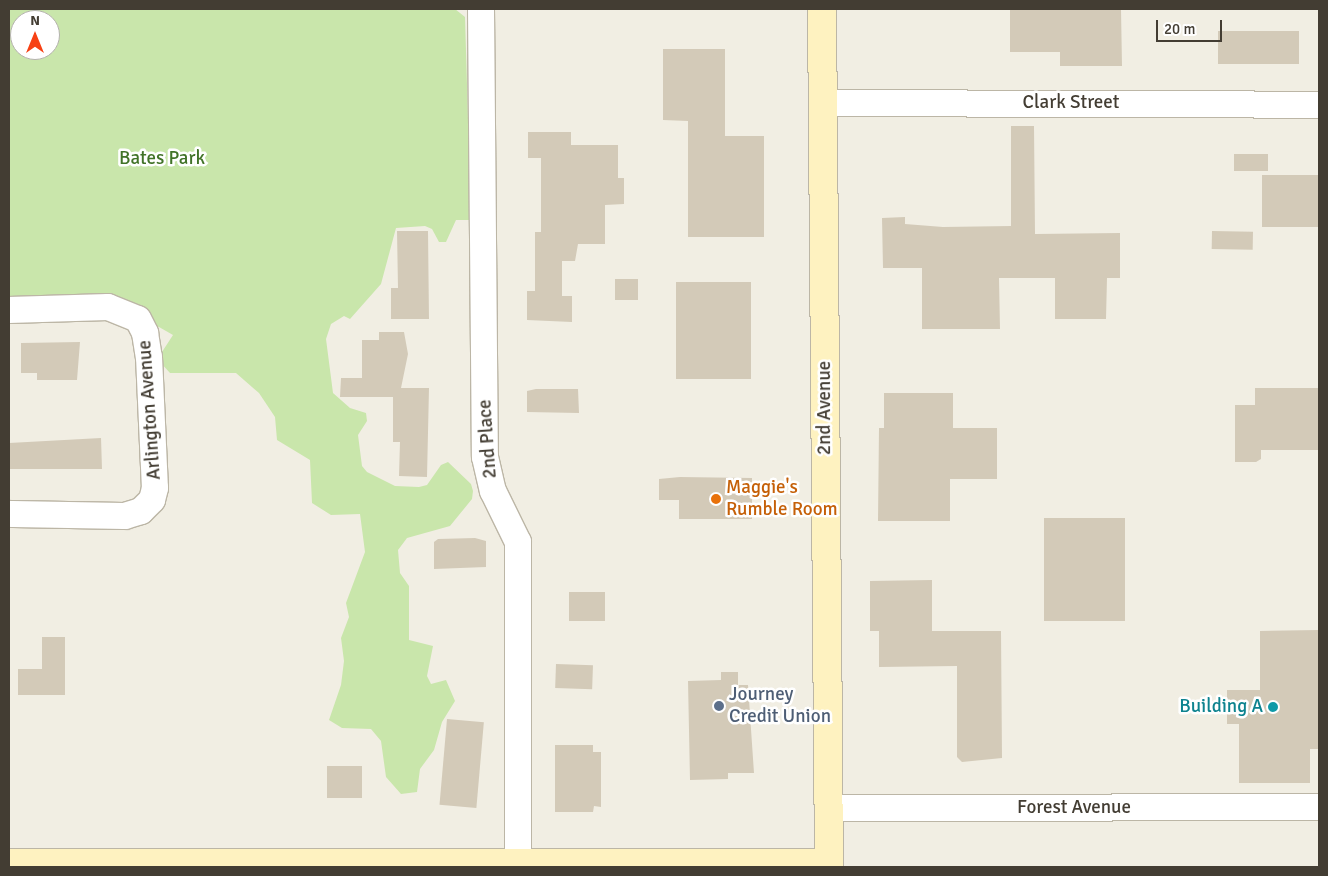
<!DOCTYPE html>
<style>
body{margin:0}
#map{position:relative;width:1328px;height:876px;overflow:hidden;background:#f1eee3;font-family:Signika,sans-serif}
div>[style]{position:absolute}
.green>*{inset:0;background:#c9e6ab}
.building>*{inset:0;background:#d3cab8;transform-origin:0 0}
.roads{filter:drop-shadow(1px 0 #bcb6a6) drop-shadow(-1px 0 #bcb6a6) drop-shadow(0 1px #bcb6a6) drop-shadow(0 -1px #bcb6a6)}
.street>*{height:26px;margin:-13px;padding:0 13px;transform-origin:13px;border-radius:13px;background:#fff}
.secondary>*{height:28px;margin:-14px;padding:0 14px;transform-origin:14px;border-radius:14px;background:#fef2c0}
.dots>*{width:14px;height:14px;translate:-50% -50%;box-sizing:border-box;border:2px solid #fff;border-radius:50%}
span{translate:-50% -50%;white-space:nowrap;text-align:center;line-height:1.15;-webkit-text-stroke:5px #fff;paint-order:stroke}
.street-label{font-size:19px;color:#433d33}
.park-label{font-size:19px;color:#417328}
.food-label{font-size:19px;color:#c56008}
.left{translate:0 -50%;text-align:left}
.service-label{font-size:19px;color:#4e5e75}
.culture-label{font-size:19px;color:#0d838f}
.right{translate:-100% -50%;text-align:right}
.frame{position:absolute;inset:0;border:10px solid #433d33;pointer-events:none}
.north{position:absolute;left:10px;top:10px;width:50px;height:50px;box-sizing:border-box;background:#fff;border:1px solid #b4b1ad;border-radius:50%;rotate:0deg;font-size:14px;font-weight:700;line-height:20px;text-align:center;color:#433d33}
.north::after{content:'';display:block;margin:auto;width:18px;height:22px;background:#f74114;clip-path:polygon(50% 0,100% 100%,50% 72%,0 100%)}
.scale{position:absolute;left:1156px;top:20px;width:66px;height:22px;box-sizing:border-box;border:2px solid #433d33;border-top:0;padding-left:6px;font-size:15px;line-height:18px;white-space:nowrap;color:#433d33;-webkit-text-stroke:4px #fff;paint-order:stroke}
</style>
<div id="map">
<div class="green">
<i style="clip-path:polygon(evenodd,9px 9px,455px 9px,465px 17px,471px 220px,456px 220px,446px 242px,439px 242px,432px 229px,425px 226px,396px 228px,381px 284px,350px 319px,344px 316px,331px 324px,326px 339px,333px 393px,350px 408px,366px 413px,367px 421px,358px 435px,362px 466px,367px 472px,395px 486px,419px 487px,427px 485px,441px 465px,448px 462px,471px 484px,473px 491px,472px 499px,450px 526px,407px 538px,398px 550px,400px 573px,409px 586px,409px 640px,433px 646px,427px 676px,431px 684px,446px 680px,455px 701px,442px 722px,434px 750px,420px 769px,417px 792px,401px 794px,386px 777px,381px 741px,371px 729px,342px 728px,329px 720px,341px 685px,344px 661px,341px 638px,349px 617px,346px 603px,365px 552px,360px 514px,331px 515px,312px 503px,310px 460px,277px 440px,275px 417px,259px 393px,236px 373px,170px 373px,160px 362px,160px 355px,173px 335px,159px 327px,9px 301px,9px 9px,20px 20px,50px 20px,50px 50px,20px 50px,20px 20px)"></i>
</div>
<div class="building">
<i style="clip-path:polygon(1010px 9px,1121px 9px,1122px 66px,1060px 66px,1060px 52px,1010px 52px)"></i>
<i style="left:1218px;top:31px;width:81px;height:33px"></i>
<i style="clip-path:polygon(663px 49px,725px 49px,725px 136px,764px 136px,764px 237px,688px 237px,688px 121px,663px 120px)"></i>
<i style="clip-path:polygon(1011px 126px,1034px 126px,1035px 234px,1120px 233px,1120px 278px,1107px 278px,1106px 319px,1055px 319px,1055px 278px,999px 278px,1000px 329px,922px 329px,922px 268px,883px 268px,882px 218px,905px 217px,905px 224px,943px 227px,1011px 226px)"></i>
<i style="clip-path:polygon(528px 132px,571px 132px,571px 145px,618px 145px,618px 178px,624px 178px,624px 204px,605px 205px,605px 244px,578px 244px,575px 261px,562px 261px,562px 296px,572px 296px,572px 322px,527px 320px,527px 291px,535px 291px,535px 232px,541px 232px,541px 158px,528px 158px)"></i>
<i style="left:1234px;top:154px;width:34px;height:17px"></i>
<i style="left:1319px;top:175px;width:52px;height:57px;rotate:90deg"></i>
<i style="clip-path:polygon(397px 231px,428px 231px,429px 319px,391px 319px,391px 288px,398px 288px)"></i>
<i style="left:1212px;top:231px;width:41px;height:18px;rotate:1deg"></i>
<i style="left:615px;top:279px;width:23px;height:21px"></i>
<i style="left:676px;top:282px;width:75px;height:97px"></i>
<i style="clip-path:polygon(379px 332px,404px 332px,408px 354px,401px 388px,429px 388px,427px 477px,399px 476px,400px 442px,393px 442px,393px 397px,340px 397px,341px 378px,362px 378px,362px 340px,379px 340px)"></i>
<i style="clip-path:polygon(80px 342px,77px 380px,37px 380px,37px 373px,21px 373px,21px 343px)"></i>
<i style="clip-path:polygon(1255px 388px,1319px 388px,1319px 450px,1261px 450px,1261px 459px,1256px 462px,1235px 462px,1235px 405px,1255px 405px)"></i>
<i style="clip-path:polygon(536px 389px,578px 389px,579px 413px,527px 412px,527px 391px)"></i>
<i style="clip-path:polygon(884px 393px,953px 393px,953px 428px,997px 428px,997px 479px,950px 479px,950px 521px,878px 521px,879px 428px,884px 428px)"></i>
<i style="clip-path:polygon(101px 438px,102px 469px,9px 469px,9px 443px)"></i>
<i style="clip-path:polygon(680px 477px,752px 478px,752px 519px,679px 519px,679px 500px,659px 500px,659px 479px)"></i>
<i style="left:1044px;top:518px;width:81px;height:103px"></i>
<i style="clip-path:polygon(475px 538px,486px 541px,486px 567px,434px 569px,434px 542px,438px 539px)"></i>
<i style="clip-path:polygon(932px 580px,932px 631px,1001px 631px,1002px 758px,962px 762px,957px 757px,957px 666px,879px 667px,879px 631px,870px 631px,870px 581px)"></i>
<i style="left:569px;top:592px;width:36px;height:29px"></i>
<i style="clip-path:polygon(1319px 630px,1319px 749px,1310px 749px,1310px 783px,1239px 783px,1239px 724px,1227px 724px,1227px 690px,1260px 690px,1260px 631px)"></i>
<i style="clip-path:polygon(42px 637px,65px 637px,65px 695px,18px 695px,18px 669px,42px 669px)"></i>
<i style="left:556px;top:664px;width:37px;height:24px;rotate:2deg"></i>
<i style="clip-path:polygon(721px 672px,738px 672px,738px 685px,748px 685px,754px 773px,728px 773px,728px 779px,690px 780px,688px 681px,721px 680px)"></i>
<i style="left:447px;top:719px;width:37px;height:86px;rotate:5deg"></i>
<i style="clip-path:polygon(555px 745px,593px 745px,593px 752px,601px 752px,601px 807px,594px 806px,593px 812px,555px 812px)"></i>
<i style="left:327px;top:766px;width:35px;height:32px"></i>
</div>
<div class="roads">
<div class="street">
<i style="left:481px;top:9px;width:448px;rotate:89.5deg"></i>
<i style="left:485px;top:457px;width:35px;rotate:77deg"></i>
<i style="left:493px;top:491px;width:57px;rotate:63.9deg"></i>
<i style="left:518px;top:542px;width:321px;rotate:90deg"></i>
<i style="left:823px;top:103px;width:496px;rotate:0.2deg"></i>
<i style="left:9px;top:310px;width:99px;rotate:-1.7deg"></i>
<i style="left:108px;top:307px;width:32px;rotate:22deg"></i>
<i style="left:138px;top:319px;width:16px;rotate:63deg"></i>
<i style="left:145px;top:333px;width:24px;rotate:81deg"></i>
<i style="left:149px;top:357px;width:131px;rotate:87.4deg"></i>
<i style="left:155px;top:488px;width:12px;rotate:104deg"></i>
<i style="left:152px;top:500px;width:16px;rotate:135deg"></i>
<i style="left:141px;top:511px;width:17px;rotate:163deg"></i>
<i style="left:125px;top:516px;width:116px;rotate:-179deg"></i>
<i style="left:829px;top:808px;width:490px;rotate:-0.1deg"></i>
</div>
<div class="secondary">
<i style="left:822px;top:9px;width:858px;rotate:89.53deg"></i>
<i style="left:9px;top:863px;width:820px"></i>
</div>
</div>
<div class="dots">
<i style="left:716px;top:499px;background:#e8710a"></i>
<i style="left:719px;top:706px;background:#5c6f8a"></i>
<i style="left:1273px;top:707px;background:#0f9aa8"></i>
</div>
<div class="street-label">
<span style="left:1071px;top:103px">Clark Street</span>
<span style="left:825px;top:408px;rotate:-90deg">2nd Avenue</span>
<span style="left:150px;top:410px;rotate:-94deg">Arlington Avenue</span>
<span style="left:488px;top:439px;rotate:-94deg">2nd Place</span>
<span style="left:1074px;top:808px">Forest Avenue</span>
</div>
<div class="park-label">
<span style="left:162px;top:159px">Bates Park</span>
</div>
<div class="food-label">
<span class="left" style="left:726px;top:499px">Maggie's<br>Rumble Room</span>
</div>
<div class="service-label">
<span class="left" style="left:729px;top:706px">Journey<br>Credit Union</span>
</div>
<div class="culture-label">
<span class="right" style="left:1263px;top:707px">Building A</span>
</div>
<div class="frame"></div>
<div class="north">N</div>
<div class="scale">20 m</div>
</div>
